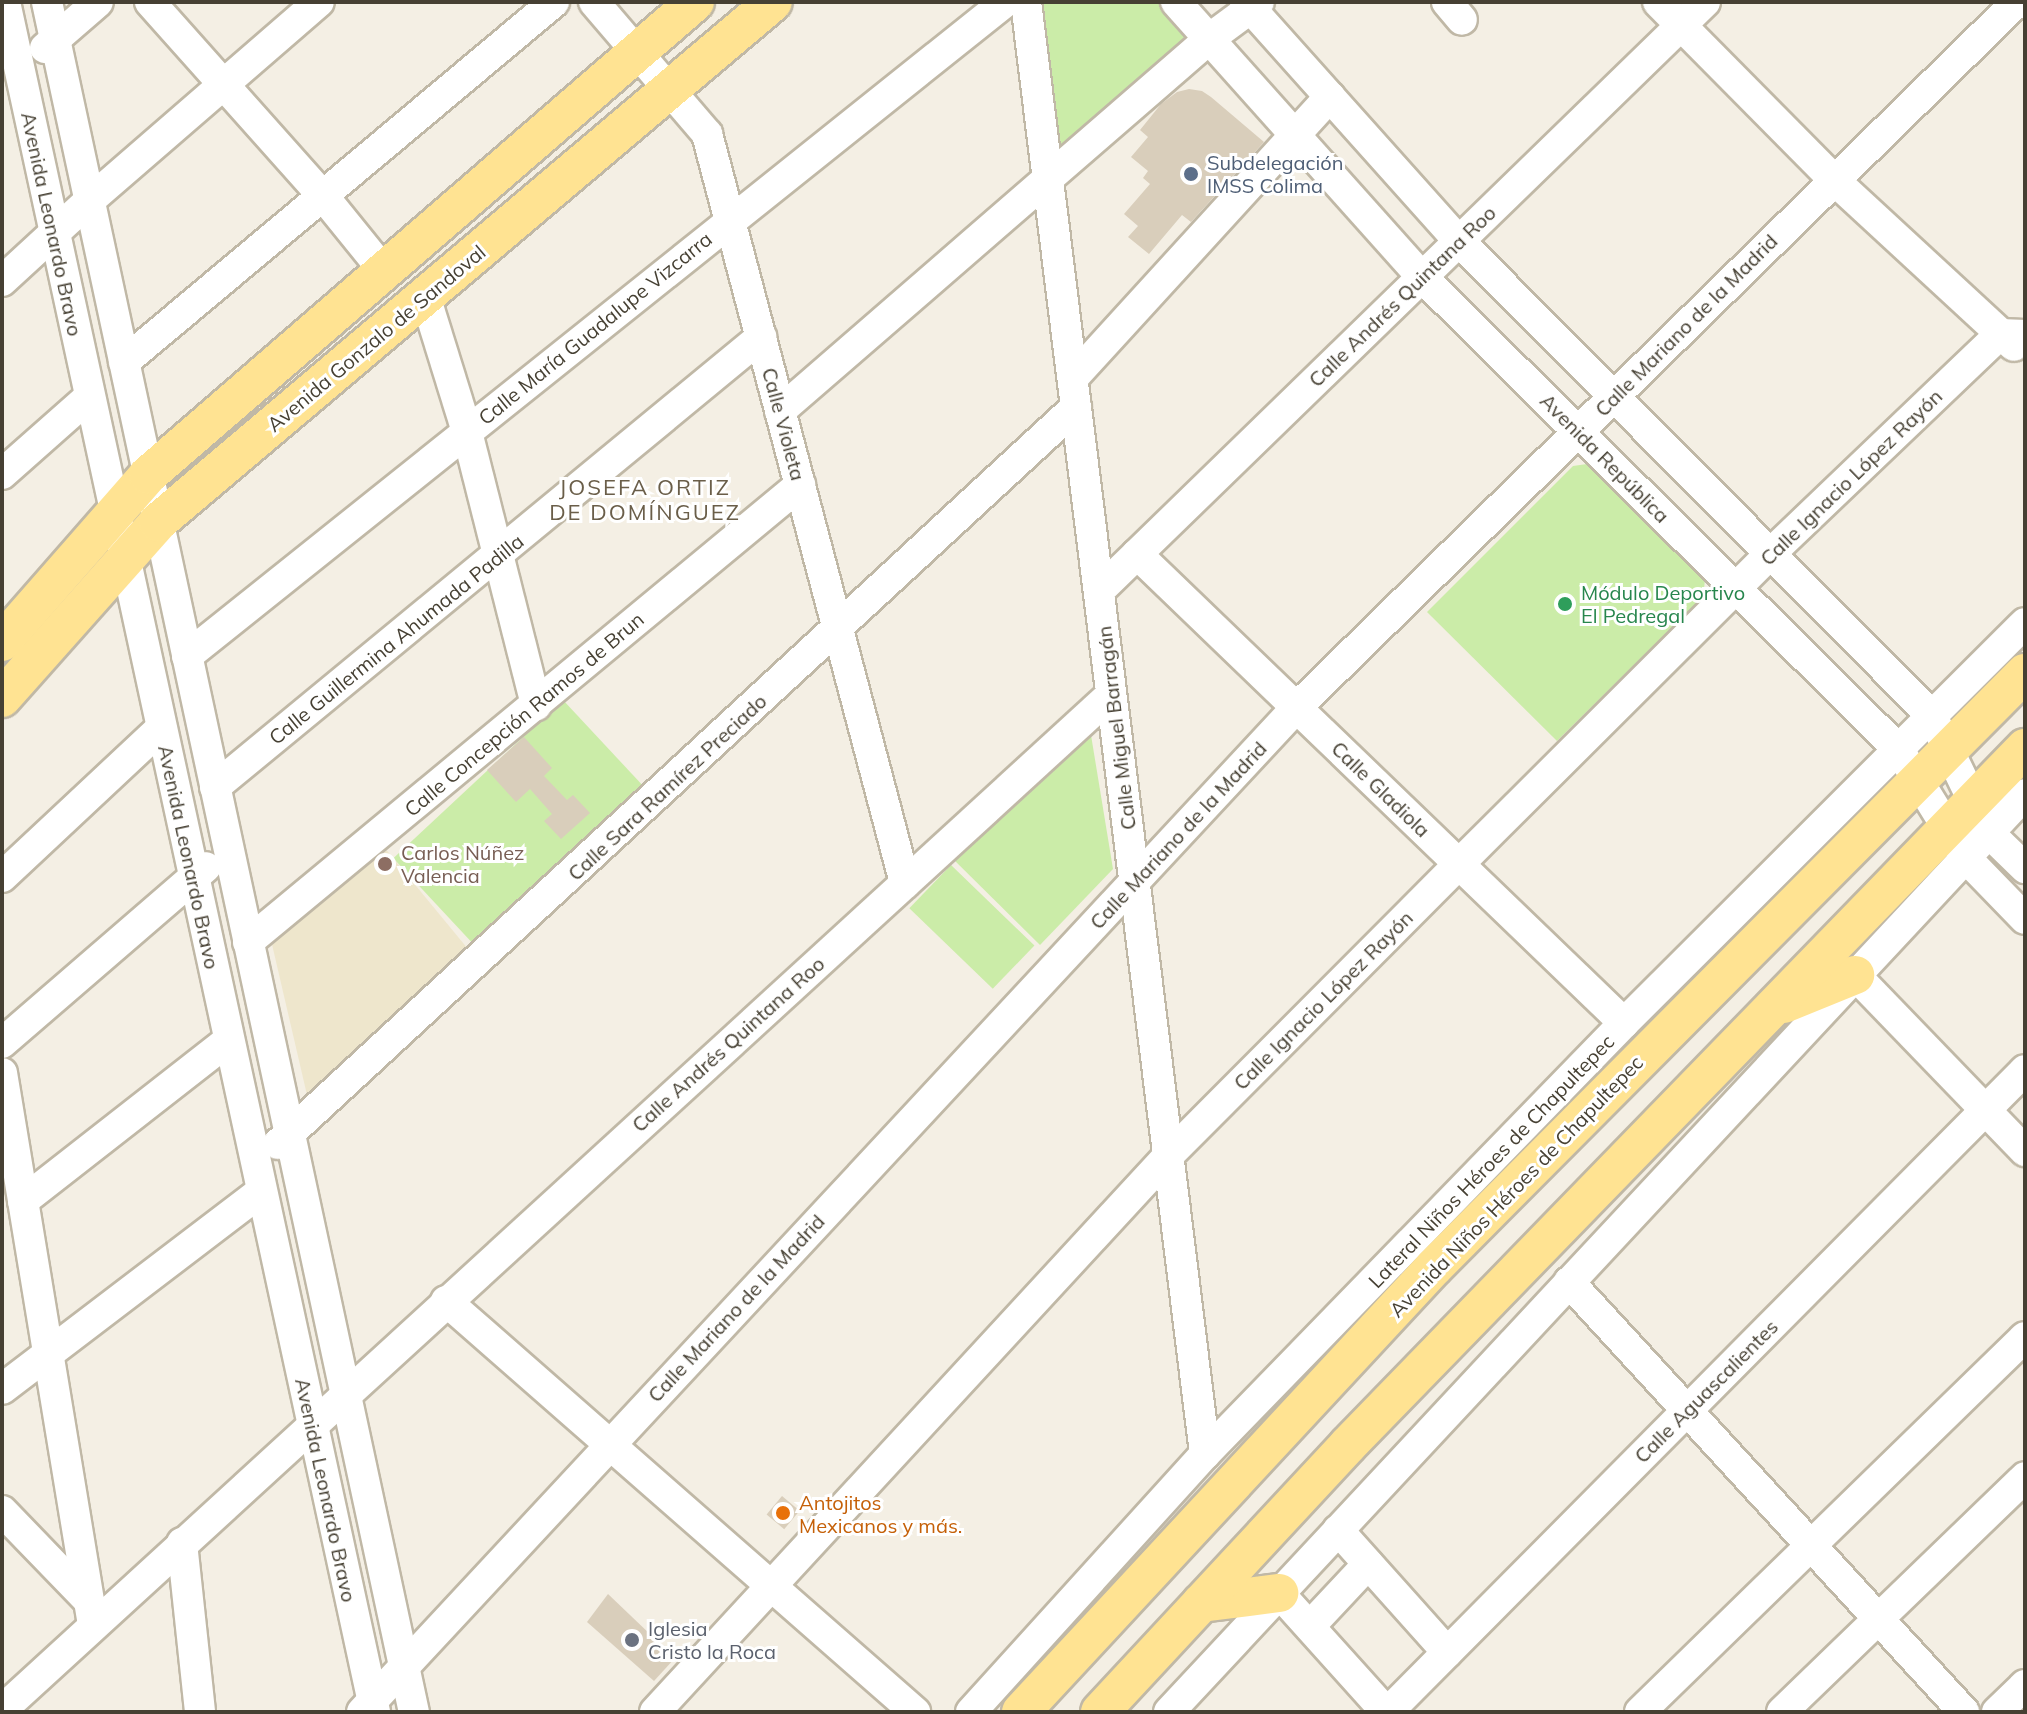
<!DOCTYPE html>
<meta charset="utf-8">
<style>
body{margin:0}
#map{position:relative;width:2027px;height:1714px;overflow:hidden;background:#f4efe4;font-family:Mulish,sans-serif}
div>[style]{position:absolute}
.education>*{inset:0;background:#eee6cc}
.green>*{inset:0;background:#cbeca8;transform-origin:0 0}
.building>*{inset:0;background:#d9cebb;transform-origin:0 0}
.roads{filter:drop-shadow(2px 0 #c0b8a6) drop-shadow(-2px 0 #c0b8a6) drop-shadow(0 2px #c0b8a6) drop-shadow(0 -2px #c0b8a6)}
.minor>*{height:30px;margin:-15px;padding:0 15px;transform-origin:15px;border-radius:15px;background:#fff}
.major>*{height:38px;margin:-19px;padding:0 19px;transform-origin:19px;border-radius:19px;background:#ffe392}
.dots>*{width:22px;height:22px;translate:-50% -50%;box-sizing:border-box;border:4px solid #fff;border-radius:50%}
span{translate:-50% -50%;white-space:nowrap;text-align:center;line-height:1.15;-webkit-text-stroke:6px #fff;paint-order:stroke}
.service-label{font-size:20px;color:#4e5e75}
.left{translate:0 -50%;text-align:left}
.street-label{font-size:20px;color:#464033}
.leisure-label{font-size:20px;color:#27864d}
.education-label{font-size:20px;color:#785e54}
.food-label{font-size:20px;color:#c56008}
.worship-label{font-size:20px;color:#5b616d}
.neighbourhood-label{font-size:22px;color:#6a5e49;letter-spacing:2px}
.frame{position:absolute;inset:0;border:4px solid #464033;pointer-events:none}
</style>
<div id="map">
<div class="education">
<i style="clip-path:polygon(384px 847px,468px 949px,307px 1095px,271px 940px)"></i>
</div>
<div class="green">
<i style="clip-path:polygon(1040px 2px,1158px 2px,1188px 36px,1059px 149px)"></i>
<i style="clip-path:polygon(1587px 464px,1705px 580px,1703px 597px,1557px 741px,1427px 612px,1573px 466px)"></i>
<i style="left:563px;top:700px;width:120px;height:232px;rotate:47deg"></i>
<i style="clip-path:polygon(1090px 729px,1113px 869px,1040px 945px,951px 857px)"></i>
<i style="left:951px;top:865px;width:116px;height:60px;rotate:44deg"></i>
</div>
<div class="building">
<i style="clip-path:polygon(1189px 89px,1202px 91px,1211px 97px,1264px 142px,1191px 222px,1182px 215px,1149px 254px,1128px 237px,1138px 226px,1124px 214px,1150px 184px,1143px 178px,1148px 171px,1131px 157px,1148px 137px,1140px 130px,1161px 104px,1177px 92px)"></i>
<i style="clip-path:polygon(524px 737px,552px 768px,544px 776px,567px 800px,573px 795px,590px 813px,561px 839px,544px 821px,552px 814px,530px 789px,516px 802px,487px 770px)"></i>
<i style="left:782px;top:1496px;width:23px;height:24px;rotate:40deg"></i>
<i style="clip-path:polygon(608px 1594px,675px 1658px,654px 1681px,587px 1622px)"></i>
</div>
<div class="roads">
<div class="minor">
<i style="left:5px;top:2px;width:1750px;rotate:77.79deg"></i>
<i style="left:47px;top:2px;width:1749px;rotate:77.89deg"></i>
<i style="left:150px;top:2px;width:261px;rotate:48.3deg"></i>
<i style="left:324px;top:197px;width:95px;rotate:51deg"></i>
<i style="left:594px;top:2px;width:174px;rotate:49.4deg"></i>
<i style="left:707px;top:134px;width:775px;rotate:75.19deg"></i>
<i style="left:1026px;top:2px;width:1463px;rotate:82.97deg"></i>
<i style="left:1176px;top:2px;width:369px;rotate:48.2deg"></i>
<i style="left:1422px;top:277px;width:672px;rotate:44.76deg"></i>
<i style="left:1899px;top:750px;width:126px;rotate:58.3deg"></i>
<i style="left:1965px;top:857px;width:86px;rotate:45.9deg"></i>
<i style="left:1245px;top:2px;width:321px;rotate:48.2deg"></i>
<i style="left:1459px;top:241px;width:670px;rotate:45.12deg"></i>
<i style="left:1932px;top:716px;width:129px;rotate:64.2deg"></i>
<i style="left:1988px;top:832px;width:52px;rotate:44.2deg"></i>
<i style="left:1447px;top:2px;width:23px;rotate:50deg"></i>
<i style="left:1658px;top:2px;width:249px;rotate:45.3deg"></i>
<i style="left:1833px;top:179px;width:246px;rotate:42.7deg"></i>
<i style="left:45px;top:48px;width:70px;rotate:-41deg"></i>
<i style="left:2px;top:281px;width:118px;rotate:-42.6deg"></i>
<i style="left:89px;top:201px;width:304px;rotate:-40.9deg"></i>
<i style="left:425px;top:296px;width:142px;rotate:72.8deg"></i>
<i style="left:467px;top:432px;width:282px;rotate:75.8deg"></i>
<i style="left:124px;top:362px;width:561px;rotate:-39.94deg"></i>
<i style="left:1073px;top:378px;width:381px;rotate:-47.6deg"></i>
<i style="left:780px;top:411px;width:568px;rotate:-40.93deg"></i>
<i style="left:1209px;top:39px;width:62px;rotate:-36.5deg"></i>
<i style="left:2px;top:474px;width:116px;rotate:-41.5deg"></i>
<i style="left:1137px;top:554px;width:676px;rotate:43.92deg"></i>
<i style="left:1099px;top:591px;width:845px;rotate:-44.18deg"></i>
<i style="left:187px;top:656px;width:1047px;rotate:-38.64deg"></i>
<i style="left:215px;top:787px;width:708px;rotate:-39.49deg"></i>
<i style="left:2px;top:877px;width:218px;rotate:-43.1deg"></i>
<i style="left:248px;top:942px;width:717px;rotate:-39.62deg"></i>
<i style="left:1855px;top:975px;width:245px;rotate:46deg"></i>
<i style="left:2px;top:1043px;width:269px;rotate:-40.8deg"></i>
<i style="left:2px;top:1073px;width:559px;rotate:80.64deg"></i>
<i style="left:278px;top:1144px;width:1086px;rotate:-42.72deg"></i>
<i style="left:23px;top:1201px;width:260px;rotate:-38deg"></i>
<i style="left:1569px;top:1282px;width:584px;rotate:47.43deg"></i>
<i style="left:446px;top:1301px;width:624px;rotate:41.23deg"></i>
<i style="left:2px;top:1389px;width:325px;rotate:-37.3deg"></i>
<i style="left:2px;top:1511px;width:125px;rotate:46deg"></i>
<i style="left:1338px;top:1530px;width:164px;rotate:48.2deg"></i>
<i style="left:182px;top:1543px;width:170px;rotate:83.9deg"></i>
<i style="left:1279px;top:1593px;width:160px;rotate:48deg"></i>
<i style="left:1310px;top:1626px;width:85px;rotate:-46.9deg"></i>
<i style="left:2px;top:1710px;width:1503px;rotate:-42.47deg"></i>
<i style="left:362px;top:1712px;width:1373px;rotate:-47.07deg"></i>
<i style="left:1297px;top:707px;width:1008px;rotate:-44.4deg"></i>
<i style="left:655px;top:1712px;width:757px;rotate:-47.3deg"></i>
<i style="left:1168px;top:1156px;width:412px;rotate:-45.1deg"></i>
<i style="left:1459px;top:864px;width:439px;rotate:-44.9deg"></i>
<i style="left:1770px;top:554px;width:318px;rotate:-43.7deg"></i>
<i style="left:2000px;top:334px;width:25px;rotate:2deg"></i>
<i style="left:971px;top:1712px;width:348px;rotate:-47.8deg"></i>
<i style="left:1205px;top:1454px;width:601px;rotate:-45.81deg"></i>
<i style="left:1624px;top:1023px;width:566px;rotate:-44.93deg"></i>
<i style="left:1169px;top:1712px;width:1255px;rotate:-47deg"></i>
<i style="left:1388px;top:1712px;width:904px;rotate:-45.22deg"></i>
<i style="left:1640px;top:1712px;width:537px;rotate:-44.25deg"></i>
<i style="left:1782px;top:1712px;width:338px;rotate:-44deg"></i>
<i style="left:1997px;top:1712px;width:39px;rotate:-44deg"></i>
</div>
<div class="major">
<i style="left:2px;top:642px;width:222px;rotate:-48.8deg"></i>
<i style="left:148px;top:475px;width:723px;rotate:-40.85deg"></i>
<i style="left:2px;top:698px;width:235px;rotate:-48.4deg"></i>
<i style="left:158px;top:522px;width:805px;rotate:-40.22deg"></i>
<i style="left:1784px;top:1004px;width:77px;rotate:-22.2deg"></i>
<i style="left:1201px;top:1603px;width:79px;rotate:-7.3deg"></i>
<i style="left:1021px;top:1712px;width:607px;rotate:-47.14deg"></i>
<i style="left:1434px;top:1267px;width:838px;rotate:-45.15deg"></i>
<i style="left:1100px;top:1712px;width:364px;rotate:-47.1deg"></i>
<i style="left:1348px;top:1445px;width:972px;rotate:-45.83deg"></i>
</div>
</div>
<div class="dots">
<i style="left:1191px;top:174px;background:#5c6f8a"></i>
<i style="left:1565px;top:604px;background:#2e9e5b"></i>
<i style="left:385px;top:864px;background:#8d6e63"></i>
<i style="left:783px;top:1513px;background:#e8710a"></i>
<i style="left:632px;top:1640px;background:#6b7280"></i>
</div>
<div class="service-label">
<span class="left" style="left:1207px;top:174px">Subdelegación<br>IMSS Colima</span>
</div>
<div class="street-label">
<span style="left:52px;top:224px;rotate:78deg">Avenida Leonardo Bravo</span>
<span style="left:1402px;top:296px;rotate:-44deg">Calle Andrés Quintana Roo</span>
<span style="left:1686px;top:325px;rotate:-45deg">Calle Mariano de la Madrid</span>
<span style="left:595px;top:328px;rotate:-39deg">Calle María Guadalupe Vizcarra</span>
<span style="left:376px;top:338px;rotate:-40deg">Avenida Gonzalo de Sandoval</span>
<span style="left:784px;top:424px;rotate:75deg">Calle Violeta</span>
<span style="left:1605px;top:458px;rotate:45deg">Avenida República</span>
<span style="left:1851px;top:477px;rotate:-44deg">Calle Ignacio López Rayón</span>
<span style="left:396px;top:639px;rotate:-39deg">Calle Guillermina Ahumada Padilla</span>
<span style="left:524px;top:714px;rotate:-40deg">Calle Concepción Ramos de Brun</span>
<span style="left:1116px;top:728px;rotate:-97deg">Calle Miguel Barragán</span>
<span style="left:667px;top:787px;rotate:-43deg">Calle Sara Ramírez Preciado</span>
<span style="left:1381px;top:789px;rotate:44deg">Calle Gladiola</span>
<span style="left:1178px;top:835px;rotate:-47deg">Calle Mariano de la Madrid</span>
<span style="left:189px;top:857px;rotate:78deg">Avenida Leonardo Bravo</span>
<span style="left:1323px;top:1000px;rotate:-45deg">Calle Ignacio López Rayón</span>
<span style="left:728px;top:1044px;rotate:-42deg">Calle Andrés Quintana Roo</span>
<span style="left:1491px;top:1161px;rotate:-46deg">Lateral Niños Héroes de Chapultepec</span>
<span style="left:1516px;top:1186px;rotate:-46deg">Avenida Niños Héroes de Chapultepec</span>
<span style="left:736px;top:1308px;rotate:-47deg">Calle Mariano de la Madrid</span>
<span style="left:1706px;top:1391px;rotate:-45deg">Calle Aguascalientes</span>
<span style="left:326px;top:1490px;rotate:78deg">Avenida Leonardo Bravo</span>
</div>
<div class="leisure-label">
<span class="left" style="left:1581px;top:604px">Módulo Deportivo<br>El Pedregal</span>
</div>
<div class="education-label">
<span class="left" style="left:401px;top:864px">Carlos Núñez<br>Valencia</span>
</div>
<div class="food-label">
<span class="left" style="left:799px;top:1514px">Antojitos<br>Mexicanos y más.</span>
</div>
<div class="worship-label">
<span class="left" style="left:648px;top:1640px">Iglesia<br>Cristo la Roca</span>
</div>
<div class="neighbourhood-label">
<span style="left:645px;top:500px">JOSEFA ORTIZ<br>DE DOMÍNGUEZ</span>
</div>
<div class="frame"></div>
</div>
